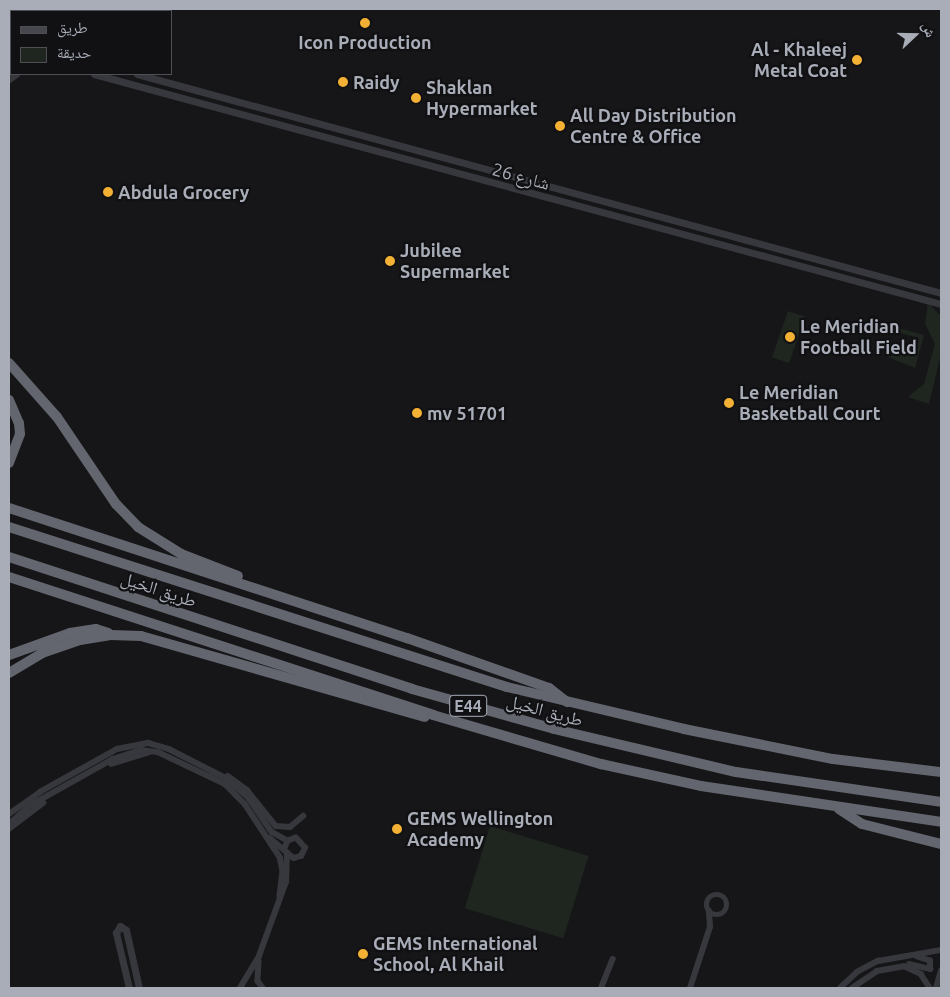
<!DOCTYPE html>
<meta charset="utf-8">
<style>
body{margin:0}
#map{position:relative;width:950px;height:997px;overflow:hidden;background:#161618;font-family:Ubuntu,"Noto Naskh Arabic",sans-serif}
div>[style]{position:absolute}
.green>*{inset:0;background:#1e261f;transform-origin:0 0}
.minor>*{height:5.5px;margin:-2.75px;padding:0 2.75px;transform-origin:2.75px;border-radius:2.75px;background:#37383d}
.minor>.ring{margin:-2.75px;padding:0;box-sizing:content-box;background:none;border:5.5px solid #37383d;border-radius:50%}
.tertiary>*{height:7px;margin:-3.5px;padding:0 3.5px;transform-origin:3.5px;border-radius:3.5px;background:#37383d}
.secondary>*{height:8px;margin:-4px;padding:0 4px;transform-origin:4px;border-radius:4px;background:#45474d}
.motorway>*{height:10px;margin:-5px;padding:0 5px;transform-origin:5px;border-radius:5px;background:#63666e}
.dots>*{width:14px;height:14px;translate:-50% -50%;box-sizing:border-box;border:2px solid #111113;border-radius:50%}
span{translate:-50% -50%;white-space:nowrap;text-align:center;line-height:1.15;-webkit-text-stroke:4.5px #111113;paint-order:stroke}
.shield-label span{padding:1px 4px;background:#111113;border:1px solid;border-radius:4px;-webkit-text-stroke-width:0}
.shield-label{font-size:16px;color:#a8adb8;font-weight:700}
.poi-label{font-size:18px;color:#a8adb8;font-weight:700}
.right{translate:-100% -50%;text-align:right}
.left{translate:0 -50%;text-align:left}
.street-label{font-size:18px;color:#a8adb8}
.frame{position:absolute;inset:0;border:10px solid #a8adb8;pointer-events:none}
.legend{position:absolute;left:10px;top:10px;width:162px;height:65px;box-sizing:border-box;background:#111113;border:1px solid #4d4f55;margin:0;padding:6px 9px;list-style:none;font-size:15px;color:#a8adb8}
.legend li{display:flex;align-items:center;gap:10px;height:25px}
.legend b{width:25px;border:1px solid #4d4f55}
.north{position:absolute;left:890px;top:10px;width:50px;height:50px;-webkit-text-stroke:4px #111113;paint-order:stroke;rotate:69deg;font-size:14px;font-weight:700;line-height:20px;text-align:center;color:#a8adb8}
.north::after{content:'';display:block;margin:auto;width:18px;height:22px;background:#a8adb8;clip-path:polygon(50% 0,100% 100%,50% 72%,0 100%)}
</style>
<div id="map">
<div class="green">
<i style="clip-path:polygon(928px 303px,941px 316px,941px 354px,929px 404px,908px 397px,924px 384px,935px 344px,925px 324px)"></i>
<i style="left:788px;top:311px;width:18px;height:49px;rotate:19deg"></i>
<i style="clip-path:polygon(888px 325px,924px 335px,915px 368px,888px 357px,893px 343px,917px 347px,919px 338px,886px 329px)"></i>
<i style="left:490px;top:826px;width:103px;height:86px;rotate:17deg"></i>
</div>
<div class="minor">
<i style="left:111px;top:764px;width:39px;rotate:-17deg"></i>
<i style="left:228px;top:776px;width:24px;rotate:36deg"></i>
<i style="left:247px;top:790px;width:46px;rotate:51.1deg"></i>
<i style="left:276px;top:826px;width:14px;rotate:4deg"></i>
<i style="left:290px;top:827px;width:17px;rotate:-40deg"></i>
<i style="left:9px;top:814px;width:38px;rotate:-35deg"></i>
<i style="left:40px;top:792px;width:88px;rotate:-29.2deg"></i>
<i style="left:117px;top:749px;width:32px;rotate:-11deg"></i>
<i style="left:148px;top:743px;width:22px;rotate:16deg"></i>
<i style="left:169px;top:749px;width:64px;rotate:27deg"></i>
<i style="left:226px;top:778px;width:29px;rotate:41deg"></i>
<i style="left:248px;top:797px;width:42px;rotate:55.6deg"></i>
<i style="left:272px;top:832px;width:18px;rotate:29deg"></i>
<i style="left:9px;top:824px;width:29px;rotate:-41deg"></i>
<i style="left:31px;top:805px;width:94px;rotate:-29.3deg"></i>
<i style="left:113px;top:759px;width:29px;rotate:-18deg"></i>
<i style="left:141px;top:750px;width:17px;rotate:7deg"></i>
<i style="left:158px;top:752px;width:74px;rotate:25.5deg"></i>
<i style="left:225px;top:784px;width:28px;rotate:45deg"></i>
<i style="left:245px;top:804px;width:64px;rotate:56.6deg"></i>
<i style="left:280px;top:857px;width:14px;rotate:78deg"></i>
<i style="left:283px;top:871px;width:25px;rotate:97deg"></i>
<i style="left:9px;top:829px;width:43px;rotate:-37.4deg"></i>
<i style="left:270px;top:838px;width:31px;rotate:40deg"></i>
<i style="left:294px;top:858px;width:7px;rotate:-16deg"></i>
<i style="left:301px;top:856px;width:9px;rotate:-63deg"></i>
<i style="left:305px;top:848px;width:13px;rotate:-132deg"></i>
<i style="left:296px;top:838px;width:9px;rotate:159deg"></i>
<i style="left:288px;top:841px;width:8px;rotate:113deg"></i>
<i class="ring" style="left:707px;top:895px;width:14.5px;height:14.5px"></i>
<i style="left:259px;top:961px;width:20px;rotate:93deg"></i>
<i style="left:258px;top:981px;width:9px;rotate:54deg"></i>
<i style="left:909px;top:964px;width:22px;rotate:13deg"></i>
<i style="left:930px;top:969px;width:8px;rotate:-90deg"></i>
<i style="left:930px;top:961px;width:13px;rotate:-162deg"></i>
<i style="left:240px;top:988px;width:37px;rotate:-59deg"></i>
<i style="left:259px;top:956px;width:79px;rotate:-70deg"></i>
<i style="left:286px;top:882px;width:29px;rotate:-88deg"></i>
<i style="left:601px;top:988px;width:31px;rotate:-68deg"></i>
<i style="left:690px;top:988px;width:64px;rotate:-71.8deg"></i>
<i style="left:710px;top:927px;width:16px;rotate:-94deg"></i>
<i style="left:840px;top:988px;width:23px;rotate:-43deg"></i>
<i style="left:857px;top:972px;width:24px;rotate:-28deg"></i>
<i style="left:878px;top:961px;width:64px;rotate:-9.9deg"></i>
<i style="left:852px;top:988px;width:30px;rotate:-34deg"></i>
<i style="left:877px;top:971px;width:27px;rotate:-10deg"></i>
<i style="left:904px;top:966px;width:19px;rotate:25deg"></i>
<i style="left:921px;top:974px;width:17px;rotate:57deg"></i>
<i style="left:936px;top:988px;width:18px;rotate:-74deg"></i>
</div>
<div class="tertiary">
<i style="left:24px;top:9px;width:2px;rotate:90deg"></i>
<i style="left:94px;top:74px;width:878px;rotate:15.19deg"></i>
<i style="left:137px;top:74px;width:833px;rotate:15.24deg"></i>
<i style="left:9px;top:79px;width:9px;rotate:-36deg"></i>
<i style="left:129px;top:988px;width:57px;rotate:-103.3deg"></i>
<i style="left:116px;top:933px;width:8px;rotate:-60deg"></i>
<i style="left:120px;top:926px;width:7px;rotate:34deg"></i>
<i style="left:126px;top:930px;width:59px;rotate:77.4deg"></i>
</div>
<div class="secondary">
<i style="left:9px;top:23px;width:9px;rotate:-77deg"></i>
</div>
<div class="motorway">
<i style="left:9px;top:363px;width:72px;rotate:48.4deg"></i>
<i style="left:57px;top:417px;width:105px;rotate:55.9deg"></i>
<i style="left:116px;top:504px;width:32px;rotate:46deg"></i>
<i style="left:138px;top:527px;width:51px;rotate:32.1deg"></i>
<i style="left:181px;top:554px;width:61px;rotate:21.1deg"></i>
<i style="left:9px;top:400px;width:25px;rotate:67deg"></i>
<i style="left:19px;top:423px;width:11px;rotate:85deg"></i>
<i style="left:20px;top:434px;width:31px;rotate:111deg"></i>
<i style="left:9px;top:508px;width:419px;rotate:18.1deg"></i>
<i style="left:407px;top:638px;width:151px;rotate:19.4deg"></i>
<i style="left:549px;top:688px;width:23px;rotate:38deg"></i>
<i style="left:9px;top:527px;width:523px;rotate:17.81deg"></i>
<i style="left:507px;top:687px;width:182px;rotate:13.3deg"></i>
<i style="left:684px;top:729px;width:152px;rotate:11.4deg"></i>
<i style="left:833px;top:759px;width:109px;rotate:6.9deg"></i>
<i style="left:9px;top:557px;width:424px;rotate:18.1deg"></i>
<i style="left:412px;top:689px;width:148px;rotate:15.7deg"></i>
<i style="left:554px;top:729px;width:187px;rotate:13.3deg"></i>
<i style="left:736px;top:772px;width:207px;rotate:8.3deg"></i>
<i style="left:9px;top:577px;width:446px;rotate:18deg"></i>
<i style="left:433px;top:715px;width:175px;rotate:16.3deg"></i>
<i style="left:601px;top:764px;width:102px;rotate:12.4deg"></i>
<i style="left:701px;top:786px;width:243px;rotate:8.5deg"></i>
<i style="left:9px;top:655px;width:65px;rotate:-19.8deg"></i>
<i style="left:70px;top:633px;width:26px;rotate:-9deg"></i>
<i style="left:96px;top:629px;width:13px;rotate:18deg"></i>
<i style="left:9px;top:673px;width:39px;rotate:-31deg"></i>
<i style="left:42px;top:653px;width:40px;rotate:-18.9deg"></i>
<i style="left:80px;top:640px;width:31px;rotate:-9deg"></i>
<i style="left:111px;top:635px;width:30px;rotate:2deg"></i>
<i style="left:141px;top:636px;width:295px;rotate:15.9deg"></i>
<i style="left:839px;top:809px;width:27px;rotate:33deg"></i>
<i style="left:862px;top:824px;width:81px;rotate:14.2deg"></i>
</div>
<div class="dots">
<i style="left:365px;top:23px;background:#f2b134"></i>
<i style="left:857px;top:60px;background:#f2b134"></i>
<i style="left:343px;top:82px;background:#f2b134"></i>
<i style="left:416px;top:98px;background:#f2b134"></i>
<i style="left:560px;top:126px;background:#f2b134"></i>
<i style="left:108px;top:192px;background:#f2b134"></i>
<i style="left:390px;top:261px;background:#f2b134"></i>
<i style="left:790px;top:337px;background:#f2b134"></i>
<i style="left:729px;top:403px;background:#f2b134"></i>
<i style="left:417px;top:413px;background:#f2b134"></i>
<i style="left:397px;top:829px;background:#f2b134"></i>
<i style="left:363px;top:954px;background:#f2b134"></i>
</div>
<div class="shield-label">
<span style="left:468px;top:706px">E44</span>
</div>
<div class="poi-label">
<span style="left:365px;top:42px">Icon Production</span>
<span class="right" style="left:847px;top:60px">Al - Khaleej<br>Metal Coat</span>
<span class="left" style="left:353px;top:82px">Raidy</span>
<span class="left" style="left:426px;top:98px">Shaklan<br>Hypermarket</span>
<span class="left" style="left:570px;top:126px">All Day Distribution<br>Centre &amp; Office</span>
<span class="left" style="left:118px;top:192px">Abdula Grocery</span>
<span class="left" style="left:400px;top:261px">Jubilee<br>Supermarket</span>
<span class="left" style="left:800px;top:337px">Le Meridian<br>Football Field</span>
<span class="left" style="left:739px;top:403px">Le Meridian<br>Basketball Court</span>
<span class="left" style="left:427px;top:413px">mv 51701</span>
<span class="left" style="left:407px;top:829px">GEMS Wellington<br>Academy</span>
<span class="left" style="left:373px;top:954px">GEMS International<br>School, Al Khail</span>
</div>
<div class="street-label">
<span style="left:521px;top:176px;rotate:15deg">شارع 26</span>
<span style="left:159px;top:589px;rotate:18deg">طريق الخيل</span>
<span style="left:545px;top:710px;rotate:15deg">طريق الخيل</span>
</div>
<div class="frame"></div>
<ul class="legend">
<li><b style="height:6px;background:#45474d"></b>طريق</li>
<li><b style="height:14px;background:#1e261f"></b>حديقة</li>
</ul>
<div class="north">ش</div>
</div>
